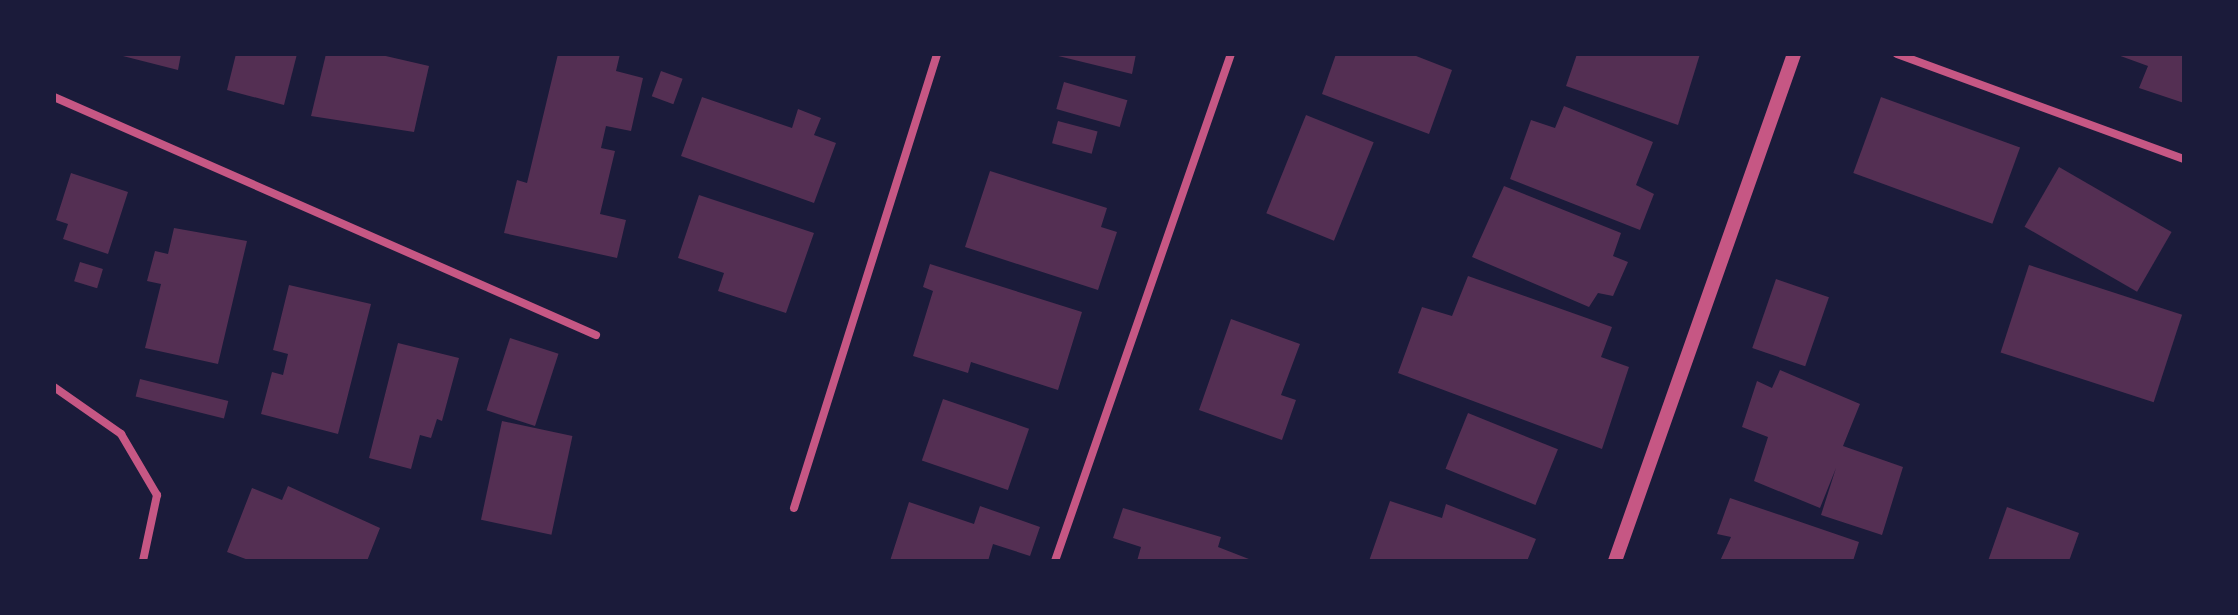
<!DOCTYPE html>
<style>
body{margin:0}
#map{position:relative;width:2238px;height:615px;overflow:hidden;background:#1b1b3a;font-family:"Libre Baskerville",serif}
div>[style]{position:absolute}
.building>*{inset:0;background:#542f53;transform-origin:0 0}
.minor>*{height:8px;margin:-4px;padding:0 4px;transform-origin:4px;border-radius:4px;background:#c65784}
.tertiary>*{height:14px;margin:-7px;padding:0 7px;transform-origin:7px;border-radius:7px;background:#c65784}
span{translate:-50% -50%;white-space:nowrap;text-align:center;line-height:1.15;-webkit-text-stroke:7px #1b1b3a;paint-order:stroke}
.frame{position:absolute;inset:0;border:56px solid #1b1b3a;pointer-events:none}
</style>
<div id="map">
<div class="building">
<i style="clip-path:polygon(115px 54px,181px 54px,178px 70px)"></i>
<i style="clip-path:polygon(236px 54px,297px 54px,284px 105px,227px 90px)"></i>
<i style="clip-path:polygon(326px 54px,377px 54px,429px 66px,414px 132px,311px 116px)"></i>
<i style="clip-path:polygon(558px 54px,620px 54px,616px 71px,643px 78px,631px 131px,606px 126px,601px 148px,615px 151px,600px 214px,626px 220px,617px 258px,504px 233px,517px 180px,527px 183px)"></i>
<i style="clip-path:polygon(1050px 54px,1136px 54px,1132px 74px)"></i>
<i style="clip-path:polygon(1336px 54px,1411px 54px,1452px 70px,1429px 134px,1322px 94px)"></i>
<i style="clip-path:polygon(1577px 54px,1700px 54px,1678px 125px,1566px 86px)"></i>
<i style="clip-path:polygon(2115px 54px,2184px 54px,2184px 103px,2139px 88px,2148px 66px)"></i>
<i style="left:661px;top:71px;width:23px;height:27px;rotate:20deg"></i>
<i style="left:1064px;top:82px;width:66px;height:28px;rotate:16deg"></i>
<i style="clip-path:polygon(702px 97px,792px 128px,798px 109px,821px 118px,814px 135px,836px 143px,814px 203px,681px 156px)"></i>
<i style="left:1881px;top:97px;width:148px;height:81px;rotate:20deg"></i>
<i style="clip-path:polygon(1564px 106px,1653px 142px,1636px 185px,1654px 194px,1640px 230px,1510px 179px,1531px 120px,1555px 128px)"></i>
<i style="left:1306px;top:115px;width:73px;height:106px;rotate:22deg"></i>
<i style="left:1058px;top:121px;width:41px;height:23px;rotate:15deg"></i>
<i style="left:2059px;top:167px;width:130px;height:69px;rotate:30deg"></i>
<i style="clip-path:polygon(990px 171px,1107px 208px,1101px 227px,1117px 232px,1098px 290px,965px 247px)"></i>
<i style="clip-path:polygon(71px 173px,128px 192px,108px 254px,63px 239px,68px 224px,56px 220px)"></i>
<i style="clip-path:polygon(1504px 186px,1621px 233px,1613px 256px,1628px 262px,1613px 296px,1598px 293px,1589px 307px,1472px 257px)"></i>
<i style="clip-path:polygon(699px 195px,814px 233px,786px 313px,718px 291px,724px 273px,678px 258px)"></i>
<i style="clip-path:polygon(174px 228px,247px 241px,218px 364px,145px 348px,161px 284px,147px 281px,155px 251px,168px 254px)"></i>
<i style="left:80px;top:262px;width:24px;height:20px;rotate:17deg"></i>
<i style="clip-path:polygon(930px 264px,1082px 312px,1058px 390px,971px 362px,968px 373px,913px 356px,933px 291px,923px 287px)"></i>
<i style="left:2029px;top:265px;width:161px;height:92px;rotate:18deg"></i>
<i style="clip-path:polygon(1468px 276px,1612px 327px,1601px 357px,1629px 367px,1602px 449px,1398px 373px,1422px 307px,1452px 316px)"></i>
<i style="left:1776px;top:279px;width:56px;height:73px;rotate:19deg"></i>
<i style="clip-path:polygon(289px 285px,371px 304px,338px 434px,261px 414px,272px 372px,283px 375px,288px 354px,273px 350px)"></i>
<i style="clip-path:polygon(1231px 319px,1300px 344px,1281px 395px,1296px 400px,1282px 440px,1199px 410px)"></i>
<i style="left:510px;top:338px;width:51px;height:76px;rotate:18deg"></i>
<i style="clip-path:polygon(398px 343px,459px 358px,442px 421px,437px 419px,431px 438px,420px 435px,411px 469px,369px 458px)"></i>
<i style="clip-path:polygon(1780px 370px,1860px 404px,1843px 446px,1903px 467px,1882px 535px,1821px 515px,1836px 468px,1820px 508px,1754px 481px,1768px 437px,1742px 427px,1757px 381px,1772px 388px)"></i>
<i style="left:140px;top:379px;width:91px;height:18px;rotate:14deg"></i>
<i style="left:943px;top:399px;width:91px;height:65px;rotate:19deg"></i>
<i style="left:1468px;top:413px;width:97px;height:60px;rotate:22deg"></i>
<i style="left:502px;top:421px;width:72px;height:101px;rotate:12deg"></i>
<i style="clip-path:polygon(288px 486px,380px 528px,367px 561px,251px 561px,227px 552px,252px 488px,282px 500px)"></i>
<i style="clip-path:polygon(1730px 498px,1859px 542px,1853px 561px,1720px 561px,1731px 537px,1717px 534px)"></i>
<i style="clip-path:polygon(1390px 501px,1442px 518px,1446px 504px,1536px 539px,1527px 561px,1369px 561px)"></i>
<i style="clip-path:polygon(909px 502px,974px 524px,980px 506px,1040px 527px,1030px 556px,993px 544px,988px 561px,890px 561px)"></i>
<i style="clip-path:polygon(2007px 507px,2079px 533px,2069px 561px,1988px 561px)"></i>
<i style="clip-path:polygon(1123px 508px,1221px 537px,1218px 547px,1254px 561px,1137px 561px,1141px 547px,1113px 538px)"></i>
</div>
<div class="minor">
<i style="left:1897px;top:54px;width:306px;rotate:20.1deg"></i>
<i style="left:54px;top:97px;width:592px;rotate:23.71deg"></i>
<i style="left:54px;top:387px;width:82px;rotate:35deg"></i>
<i style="left:121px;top:434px;width:71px;rotate:59.5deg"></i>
<i style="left:157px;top:495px;width:67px;rotate:102deg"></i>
<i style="left:794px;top:508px;width:476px;rotate:-72.5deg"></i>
<i style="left:1055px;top:561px;width:537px;rotate:-70.86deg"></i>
</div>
<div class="tertiary">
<i style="left:1615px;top:561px;width:538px;rotate:-70.55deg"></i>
</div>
<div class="frame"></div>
</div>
